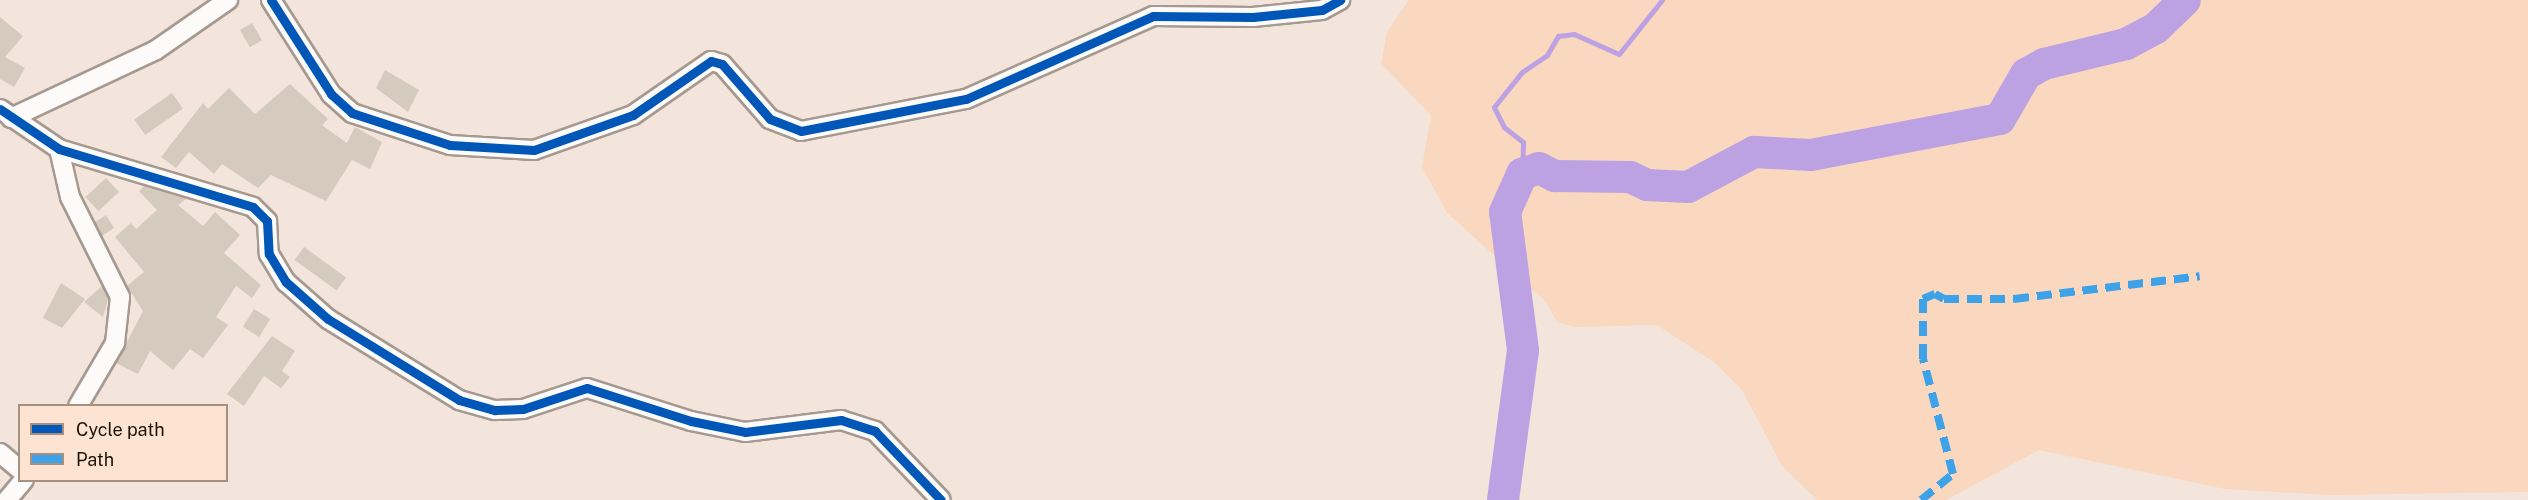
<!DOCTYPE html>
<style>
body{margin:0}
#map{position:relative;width:2528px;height:500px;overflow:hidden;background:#f3e5dc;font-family:"Public Sans",sans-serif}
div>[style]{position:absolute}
.green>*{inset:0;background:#f9d8bf}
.stream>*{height:5px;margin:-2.5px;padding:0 2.5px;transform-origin:2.5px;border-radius:2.5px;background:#bca2e2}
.river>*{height:32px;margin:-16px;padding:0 16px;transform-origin:16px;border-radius:16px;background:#bca2e2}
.building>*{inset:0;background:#d5cabe;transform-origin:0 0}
.roads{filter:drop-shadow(2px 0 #a59990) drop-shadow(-2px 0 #a59990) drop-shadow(0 2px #a59990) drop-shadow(0 -2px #a59990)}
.street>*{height:18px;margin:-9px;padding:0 9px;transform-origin:9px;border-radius:9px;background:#fdfbfa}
.quiet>*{height:8px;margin-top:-4px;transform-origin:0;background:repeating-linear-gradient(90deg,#3ea2e9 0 15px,transparent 0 23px)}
.cycleway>*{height:9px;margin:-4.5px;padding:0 4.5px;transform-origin:4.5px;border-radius:4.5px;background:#0057b8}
span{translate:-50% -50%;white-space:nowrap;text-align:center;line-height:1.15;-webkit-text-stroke:6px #fde4d2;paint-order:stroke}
.legend{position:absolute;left:18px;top:404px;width:210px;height:78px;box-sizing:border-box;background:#fde4d2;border:2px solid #a59081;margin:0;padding:8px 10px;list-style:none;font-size:18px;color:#211308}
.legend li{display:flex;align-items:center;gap:12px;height:30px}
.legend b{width:30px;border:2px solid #a59081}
</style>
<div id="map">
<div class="green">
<i style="clip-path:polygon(1409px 0,2528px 0,2528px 492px,2329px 495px,2225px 489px,2039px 450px,1946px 500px,1817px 500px,1782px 466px,1742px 390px,1715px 363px,1657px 325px,1574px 327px,1557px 322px,1545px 301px,1447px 213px,1422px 167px,1431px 115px,1381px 64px,1387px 32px)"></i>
</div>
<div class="stream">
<i style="left:1522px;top:174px;width:32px;rotate:-88deg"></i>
<i style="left:1523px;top:142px;width:24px;rotate:-142deg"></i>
<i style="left:1504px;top:127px;width:22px;rotate:-117deg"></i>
<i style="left:1494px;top:107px;width:45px;rotate:-51.3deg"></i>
<i style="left:1522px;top:72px;width:30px;rotate:-34deg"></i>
<i style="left:1547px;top:55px;width:22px;rotate:-60deg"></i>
<i style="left:1558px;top:36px;width:16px;rotate:-7deg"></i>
<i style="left:1574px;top:34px;width:49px;rotate:24deg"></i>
<i style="left:1619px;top:54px;width:69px;rotate:-51.5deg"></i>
</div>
<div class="river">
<i style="left:1503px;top:500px;width:151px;rotate:-82.4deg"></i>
<i style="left:1523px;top:350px;width:139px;rotate:-97.4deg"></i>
<i style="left:1505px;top:212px;width:42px;rotate:-65.9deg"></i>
<i style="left:1522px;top:174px;width:18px;rotate:-19deg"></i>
<i style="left:1539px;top:168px;width:18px;rotate:27deg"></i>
<i style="left:1555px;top:176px;width:75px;rotate:0.8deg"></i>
<i style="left:1630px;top:177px;width:19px;rotate:25deg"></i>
<i style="left:1647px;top:185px;width:41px;rotate:2.8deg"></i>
<i style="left:1688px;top:187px;width:75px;rotate:-27.9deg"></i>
<i style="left:1754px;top:152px;width:57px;rotate:3deg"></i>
<i style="left:1811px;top:155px;width:192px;rotate:-10.8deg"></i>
<i style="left:2000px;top:119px;width:52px;rotate:-60deg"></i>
<i style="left:2026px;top:74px;width:21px;rotate:-29deg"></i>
<i style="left:2044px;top:64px;width:84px;rotate:-13.7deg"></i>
<i style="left:2126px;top:44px;width:34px;rotate:-28deg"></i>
<i style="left:2156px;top:28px;width:40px;rotate:-44deg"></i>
</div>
<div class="building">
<i style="clip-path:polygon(0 17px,23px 36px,5px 57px,25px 68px,14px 87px,0 79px)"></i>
<i style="left:252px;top:23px;width:20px;height:14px;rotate:60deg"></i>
<i style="clip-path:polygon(385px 70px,419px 90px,408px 112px,376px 88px)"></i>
<i style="clip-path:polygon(290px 84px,328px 119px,322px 125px,347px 143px,355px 127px,382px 142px,370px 169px,352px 160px,326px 201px,271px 175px,258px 188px,222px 164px,214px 174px,189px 152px,176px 168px,161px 157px,203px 103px,208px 109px,229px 88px,255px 114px)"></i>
<i style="left:172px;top:93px;width:19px;height:46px;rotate:55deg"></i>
<i style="left:106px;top:178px;width:19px;height:28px;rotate:47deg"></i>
<i style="clip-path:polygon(144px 186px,186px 199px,178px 205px,203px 226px,215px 212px,240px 235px,224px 253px,261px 285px,252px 298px,236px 286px,216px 317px,228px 325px,203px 358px,190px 349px,173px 370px,150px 351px,138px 374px,116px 363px,143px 311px,127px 286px,144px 272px,115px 237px,131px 223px,136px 229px,157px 210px,139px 191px)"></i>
<i style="clip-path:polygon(106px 215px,114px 228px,102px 236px,95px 222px)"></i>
<i style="left:304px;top:247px;width:52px;height:16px;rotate:36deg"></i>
<i style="clip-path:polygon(61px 283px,85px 299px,62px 328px,43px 318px)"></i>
<i style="clip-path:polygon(102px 286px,108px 299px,103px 317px,84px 302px)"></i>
<i style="left:254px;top:309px;width:19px;height:21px;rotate:32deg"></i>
<i style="clip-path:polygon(272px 336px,295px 351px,282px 371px,290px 377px,281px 388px,264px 376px,244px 406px,227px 394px)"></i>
</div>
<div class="roads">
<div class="street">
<i style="left:271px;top:0;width:112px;rotate:57.4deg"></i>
<i style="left:331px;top:94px;width:28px;rotate:42deg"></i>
<i style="left:352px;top:113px;width:103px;rotate:18.1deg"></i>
<i style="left:450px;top:145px;width:84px;rotate:3.4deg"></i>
<i style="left:534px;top:150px;width:105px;rotate:-19.5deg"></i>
<i style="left:633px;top:115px;width:95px;rotate:-34.7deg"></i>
<i style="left:711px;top:61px;width:11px;rotate:15deg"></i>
<i style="left:722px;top:64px;width:73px;rotate:48.9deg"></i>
<i style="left:770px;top:119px;width:33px;rotate:21deg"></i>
<i style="left:801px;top:131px;width:168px;rotate:-11deg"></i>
<i style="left:966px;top:99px;width:205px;rotate:-23.9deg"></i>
<i style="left:1153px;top:16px;width:100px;rotate:0.6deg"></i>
<i style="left:1253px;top:17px;width:69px;rotate:-5.8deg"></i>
<i style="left:1322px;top:10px;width:21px;rotate:-29deg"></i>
<i style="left:0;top:109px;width:71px;rotate:34.1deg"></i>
<i style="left:59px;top:149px;width:202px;rotate:16.6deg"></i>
<i style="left:253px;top:207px;width:20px;rotate:45deg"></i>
<i style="left:267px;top:221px;width:33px;rotate:87deg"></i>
<i style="left:269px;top:254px;width:33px;rotate:59deg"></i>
<i style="left:286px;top:282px;width:56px;rotate:41.4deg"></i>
<i style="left:328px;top:319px;width:154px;rotate:31.7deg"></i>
<i style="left:459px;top:400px;width:37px;rotate:16deg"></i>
<i style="left:495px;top:410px;width:28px;rotate:-2deg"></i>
<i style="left:523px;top:409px;width:67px;rotate:-18.2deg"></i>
<i style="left:587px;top:388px;width:109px;rotate:17.6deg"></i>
<i style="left:691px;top:421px;width:55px;rotate:11.5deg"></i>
<i style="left:745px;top:432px;width:97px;rotate:-7.1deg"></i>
<i style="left:841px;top:420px;width:36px;rotate:18deg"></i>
<i style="left:875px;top:431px;width:95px;rotate:46.3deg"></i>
<i style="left:11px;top:118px;width:160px;rotate:-25.1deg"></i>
<i style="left:156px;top:50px;width:88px;rotate:-34.8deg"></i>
<i style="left:59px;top:149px;width:49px;rotate:77.1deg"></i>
<i style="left:70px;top:197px;width:112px;rotate:63.4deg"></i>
<i style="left:120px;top:297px;width:46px;rotate:96.2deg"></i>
<i style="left:115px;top:343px;width:73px;rotate:120.4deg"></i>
<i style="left:0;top:453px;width:26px;rotate:40deg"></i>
<i style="left:7px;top:500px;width:26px;rotate:-50deg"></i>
</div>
</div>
<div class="quiet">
<i style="left:1921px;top:500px;width:41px;rotate:-39.1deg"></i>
<i style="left:1953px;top:474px;width:119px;rotate:-104.6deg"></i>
<i style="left:1923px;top:359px;width:60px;rotate:-90deg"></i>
<i style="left:1923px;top:299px;width:13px;rotate:-23deg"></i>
<i style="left:1935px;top:294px;width:10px;rotate:29deg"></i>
<i style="left:1944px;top:299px;width:70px"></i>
<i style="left:2014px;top:299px;width:187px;rotate:-7deg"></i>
</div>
<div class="cycleway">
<i style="left:271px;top:0;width:112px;rotate:57.4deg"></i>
<i style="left:331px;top:94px;width:28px;rotate:42deg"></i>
<i style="left:352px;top:113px;width:103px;rotate:18.1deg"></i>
<i style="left:450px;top:145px;width:84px;rotate:3.4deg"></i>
<i style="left:534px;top:150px;width:105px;rotate:-19.5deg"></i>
<i style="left:633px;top:115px;width:95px;rotate:-34.7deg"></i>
<i style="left:711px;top:61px;width:11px;rotate:15deg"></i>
<i style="left:722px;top:64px;width:73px;rotate:48.9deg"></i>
<i style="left:770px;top:119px;width:33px;rotate:21deg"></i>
<i style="left:801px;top:131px;width:168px;rotate:-11deg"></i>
<i style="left:966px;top:99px;width:205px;rotate:-23.9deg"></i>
<i style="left:1153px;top:16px;width:100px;rotate:0.6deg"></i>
<i style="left:1253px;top:17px;width:69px;rotate:-5.8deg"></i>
<i style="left:1322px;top:10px;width:21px;rotate:-29deg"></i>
<i style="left:0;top:109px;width:71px;rotate:34.1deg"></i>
<i style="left:59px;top:149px;width:202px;rotate:16.6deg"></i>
<i style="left:253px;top:207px;width:20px;rotate:45deg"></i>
<i style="left:267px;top:221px;width:33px;rotate:87deg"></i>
<i style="left:269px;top:254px;width:33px;rotate:59deg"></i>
<i style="left:286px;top:282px;width:56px;rotate:41.4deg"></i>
<i style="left:328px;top:319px;width:154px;rotate:31.7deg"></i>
<i style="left:459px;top:400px;width:37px;rotate:16deg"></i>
<i style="left:495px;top:410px;width:28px;rotate:-2deg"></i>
<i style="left:523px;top:409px;width:67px;rotate:-18.2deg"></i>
<i style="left:587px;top:388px;width:109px;rotate:17.6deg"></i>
<i style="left:691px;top:421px;width:55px;rotate:11.5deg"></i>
<i style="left:745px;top:432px;width:97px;rotate:-7.1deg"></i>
<i style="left:841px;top:420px;width:36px;rotate:18deg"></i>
<i style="left:875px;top:431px;width:95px;rotate:46.3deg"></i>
</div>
<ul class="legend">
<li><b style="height:8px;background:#0057b8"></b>Cycle path</li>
<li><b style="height:8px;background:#3ea2e9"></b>Path</li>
</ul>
</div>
